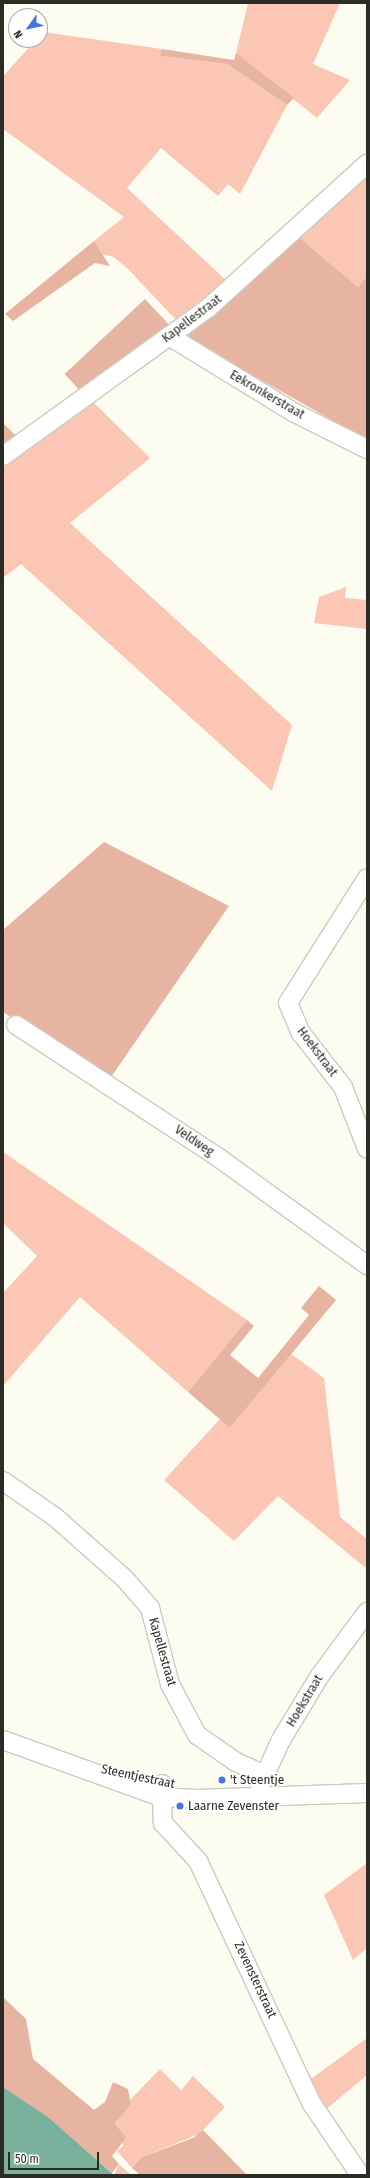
<!DOCTYPE html>
<style>
body{margin:0}
#map{position:relative;width:370px;height:2178px;overflow:hidden;background:#fcfcf0;font-family:"Fira Sans Condensed",sans-serif}
div>[style]{position:absolute}
.green>*{inset:0;background:#fbc6b4}
.forest>*{inset:0;background:#e7b4a1;transform-origin:0 0}
.water>*{inset:0;background:#7ab19c}
.roads{filter:drop-shadow(1px 0 #cccbbf) drop-shadow(-1px 0 #cccbbf) drop-shadow(0 1px #cccbbf) drop-shadow(0 -1px #cccbbf)}
.minor>*{height:18px;margin:-9px;padding:0 9px;transform-origin:9px;border-radius:9px;background:#fff}
.dots>*{width:11px;height:11px;translate:-50% -50%;box-sizing:border-box;border:2px solid #fff;border-radius:50%}
span{translate:-50% -50%;white-space:nowrap;text-align:center;line-height:1.15;-webkit-text-stroke:3.5px #fff;paint-order:stroke}
.street-label{font-size:13px;color:#2c2c27}
.poi-label{font-size:13px;color:#2c2c27}
.left{translate:0 -50%;text-align:left}
.frame{position:absolute;inset:0;border:4px solid #2c2c27;pointer-events:none}
.north{position:absolute;left:8px;top:8px;width:40px;height:40px;box-sizing:border-box;background:#fff;border:1px solid #ababa9;border-radius:50%;rotate:237deg;font-size:11px;font-weight:700;line-height:16px;text-align:center;color:#2c2c27}
.north::after{content:'';display:block;margin:auto;width:14px;height:18px;background:#4474e5;clip-path:polygon(50% 0,100% 100%,50% 72%,0 100%)}
.scale{position:absolute;left:8px;top:2152px;width:91px;height:18px;box-sizing:border-box;border:2px solid #2c2c27;border-top:0;padding-left:5px;font-size:12px;line-height:14px;white-space:nowrap;color:#2c2c27;-webkit-text-stroke:3px #fff;paint-order:stroke}
</style>
<div id="map">
<div class="green">
<i style="clip-path:polygon(248px 3px,340px 3px,313px 64px,350px 80px,317px 118px,236px 53px)"></i>
<i style="clip-path:polygon(43px 32px,162px 49px,161px 56px,227px 64px,287px 105px,240px 194px,228px 184px,218px 196px,161px 148px,127px 188px,229px 283px,177px 321px,127px 268px,112px 256px,103px 255px,94px 241px,124px 217px,3px 129px,3px 76px,36px 40px,40px 40px)"></i>
<i style="clip-path:polygon(367px 172px,367px 276px,358px 287px,299px 237px)"></i>
<i style="clip-path:polygon(92px 401px,150px 458px,70px 523px,292px 725px,272px 791px,21px 564px,3px 578px,3px 464px)"></i>
<i style="clip-path:polygon(346px 587px,345px 598px,367px 600px,367px 629px,314px 623px,319px 597px)"></i>
<i style="clip-path:polygon(3px 1152px,247px 1320px,188px 1392px,80px 1297px,3px 1386px,3px 1293px,37px 1256px,3px 1223px)"></i>
<i style="clip-path:polygon(291px 1354px,324px 1378px,340px 1517px,367px 1539px,367px 1569px,278px 1496px,234px 1541px,164px 1480px,220px 1419px,230px 1428px)"></i>
<i style="clip-path:polygon(367px 1863px,367px 1948px,353px 1960px,324px 1895px)"></i>
<i style="clip-path:polygon(367px 2038px,367px 2075px,323px 2112px,308px 2081px)"></i>
<i style="clip-path:polygon(160px 2069px,181px 2090px,193px 2076px,225px 2107px,199px 2134px,142px 2157px,132px 2168px,117px 2151px,123px 2146px,121px 2131px,115px 2123px,132px 2098px)"></i>
<i style="clip-path:polygon(119px 2164px,131px 2175px,114px 2175px)"></i>
</div>
<div class="forest">
<i style="clip-path:polygon(162px 49px,234px 60px,236px 53px,294px 98px,287px 105px,227px 64px,160px 56px)"></i>
<i style="clip-path:polygon(299px 237px,358px 287px,367px 276px,367px 440px,185px 337px)"></i>
<i style="clip-path:polygon(94px 241px,110px 266px,95px 263px,13px 321px,5px 314px)"></i>
<i style="left:145px;top:299px;width:38px;height:110px;rotate:47deg"></i>
<i style="clip-path:polygon(3px 423px,19px 439px,9px 446px,3px 440px)"></i>
<i style="clip-path:polygon(104px 842px,229px 906px,109px 1080px,3px 1012px,3px 930px)"></i>
<i style="clip-path:polygon(319px 1286px,336px 1300px,230px 1428px,188px 1392px,247px 1320px,254px 1326px,230px 1355px,258px 1378px,309px 1315px,301px 1308px)"></i>
<i style="clip-path:polygon(3px 1997px,26px 2019px,33px 2059px,94px 2110px,105px 2102px,113px 2082px,128px 2089px,131px 2104px,115px 2123px,126px 2138px,112px 2156px,119px 2164px,112px 2173px,47px 2116px,3px 2087px)"></i>
<i style="clip-path:polygon(203px 2130px,247px 2175px,140px 2175px,132px 2168px,142px 2157px,193px 2138px)"></i>
</div>
<div class="water">
<i style="clip-path:polygon(3px 2087px,47px 2116px,114px 2175px,3px 2175px)"></i>
</div>
<div class="roads">
<div class="minor">
<i style="left:169px;top:336px;width:145px;rotate:31.5deg"></i>
<i style="left:293px;top:412px;width:83px;rotate:26.6deg"></i>
<i style="left:3px;top:456px;width:253px;rotate:-35.8deg"></i>
<i style="left:208px;top:308px;width:215px;rotate:-42.2deg"></i>
<i style="left:367px;top:878px;width:148px;rotate:122.3deg"></i>
<i style="left:288px;top:1003px;width:33px;rotate:67deg"></i>
<i style="left:301px;top:1033px;width:68px;rotate:52.1deg"></i>
<i style="left:343px;top:1087px;width:66px;rotate:68.8deg"></i>
<i style="left:16px;top:1025px;width:243px;rotate:33.2deg"></i>
<i style="left:219px;top:1158px;width:183px;rotate:35.9deg"></i>
<i style="left:3px;top:1481px;width:63px;rotate:34.7deg"></i>
<i style="left:55px;top:1517px;width:92px;rotate:41.5deg"></i>
<i style="left:124px;top:1578px;width:40px;rotate:49deg"></i>
<i style="left:150px;top:1608px;width:79px;rotate:75.3deg"></i>
<i style="left:170px;top:1684px;width:58px;rotate:62.1deg"></i>
<i style="left:197px;top:1735px;width:47px;rotate:34.7deg"></i>
<i style="left:236px;top:1762px;width:30px;rotate:24deg"></i>
<i style="left:3px;top:1740px;width:168px;rotate:19.8deg"></i>
<i style="left:161px;top:1797px;width:36px;rotate:3deg"></i>
<i style="left:197px;top:1799px;width:170px;rotate:-2deg"></i>
<i style="left:162px;top:1784px;width:39px;rotate:89deg"></i>
<i style="left:163px;top:1823px;width:52px;rotate:47.4deg"></i>
<i style="left:198px;top:1861px;width:268px;rotate:64.9deg"></i>
<i style="left:312px;top:2104px;width:86px;rotate:55.9deg"></i>
<i style="left:260px;top:1786px;width:51px;rotate:-65.5deg"></i>
<i style="left:281px;top:1740px;width:74px;rotate:-58.9deg"></i>
<i style="left:319px;top:1677px;width:81px;rotate:-53.6deg"></i>
</div>
</div>
<div class="dots">
<i style="left:222px;top:1780px;background:#4474e5"></i>
<i style="left:180px;top:1806px;background:#4474e5"></i>
</div>
<div class="street-label">
<span style="left:192px;top:319px;rotate:-37deg">Kapellestraat</span>
<span style="left:267px;top:395px;rotate:30deg">Eekronkerstraat</span>
<span style="left:317px;top:1052px;rotate:53deg">Hoekstraat</span>
<span style="left:194px;top:1141px;rotate:34deg">Veldweg</span>
<span style="left:162px;top:1652px;rotate:74deg">Kapellestraat</span>
<span style="left:305px;top:1701px;rotate:-59deg">Hoekstraat</span>
<span style="left:138px;top:1777px;rotate:12deg">Steentjestraat</span>
<span style="left:255px;top:1980px;rotate:65deg">Zevensterstraat</span>
</div>
<div class="poi-label">
<span class="left" style="left:230px;top:1780px">'t Steentje</span>
<span class="left" style="left:188px;top:1806px">Laarne Zevenster</span>
</div>
<div class="frame"></div>
<div class="north">N</div>
<div class="scale">50 m</div>
</div>
